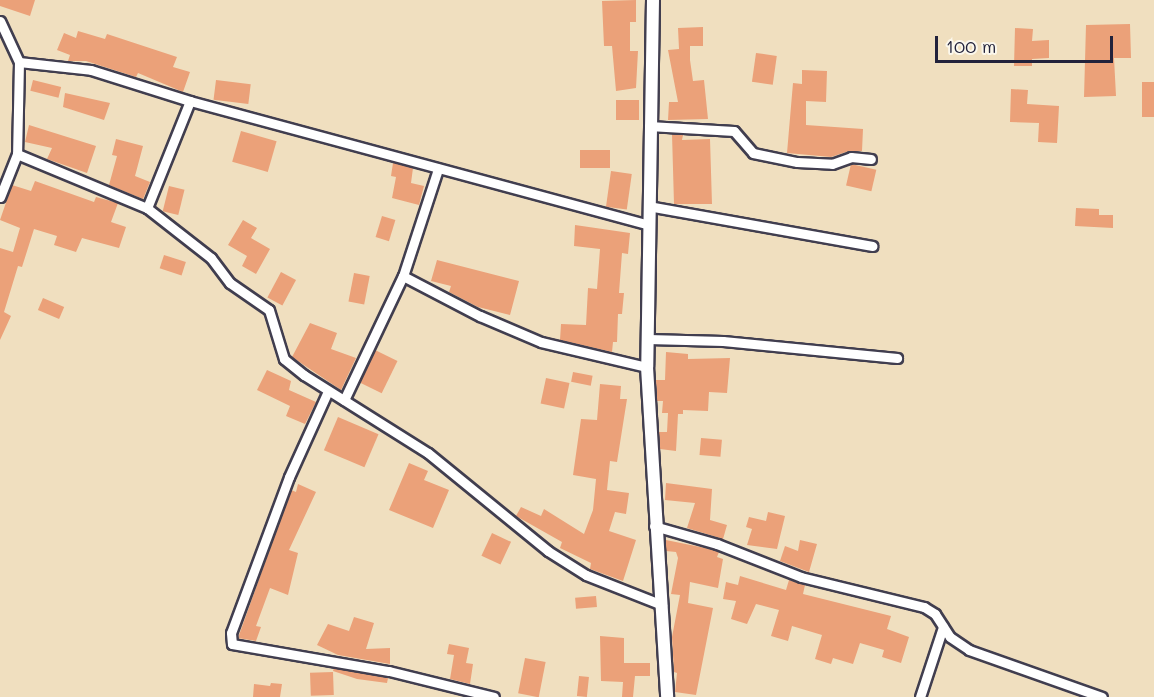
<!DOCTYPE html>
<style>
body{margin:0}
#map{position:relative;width:1154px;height:697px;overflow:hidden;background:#f0dfbf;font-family:Mali,sans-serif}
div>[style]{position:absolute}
.building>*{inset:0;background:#eba179;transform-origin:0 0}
.roads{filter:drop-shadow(2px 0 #413e4f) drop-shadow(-2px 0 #413e4f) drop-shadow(0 2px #413e4f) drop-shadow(0 -2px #413e4f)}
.minor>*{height:9px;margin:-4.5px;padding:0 4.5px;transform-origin:4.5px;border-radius:4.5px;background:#fff}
.tertiary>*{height:12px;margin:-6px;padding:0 6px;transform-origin:6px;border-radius:6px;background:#fff}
span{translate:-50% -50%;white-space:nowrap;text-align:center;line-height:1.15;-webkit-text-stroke:4.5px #fbf7ec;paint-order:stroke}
.scale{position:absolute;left:935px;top:36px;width:178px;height:27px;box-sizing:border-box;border:3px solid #22223b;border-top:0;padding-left:8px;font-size:18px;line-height:21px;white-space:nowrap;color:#22223b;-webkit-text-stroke:4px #fbf7ec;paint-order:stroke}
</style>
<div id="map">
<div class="building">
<i style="clip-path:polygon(0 0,35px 0,30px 16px,0 6px)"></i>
<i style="clip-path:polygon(636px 0,636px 22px,630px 22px,630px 51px,638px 51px,636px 88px,616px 91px,612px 46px,604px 46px,602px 1px)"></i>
<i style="clip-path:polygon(1130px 24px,1131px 58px,1114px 58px,1116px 96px,1084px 97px,1086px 25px)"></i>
<i style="clip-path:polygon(703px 27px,703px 46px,690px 46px,690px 60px,693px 81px,704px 80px,708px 119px,668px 120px,669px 102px,678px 102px,668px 50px,679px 49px,678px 28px)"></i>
<i style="clip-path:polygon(1015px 28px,1033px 29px,1032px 41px,1049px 40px,1049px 58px,1032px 59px,1032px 66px,1014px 66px)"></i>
<i style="clip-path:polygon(78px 31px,105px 39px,107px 34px,177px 57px,173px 67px,190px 72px,183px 92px,138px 73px,136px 77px,86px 61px,68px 61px,70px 55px,57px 50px,64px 33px,76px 38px)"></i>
<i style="left:756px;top:53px;width:21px;height:29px;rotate:8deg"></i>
<i style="clip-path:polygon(802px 70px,827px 71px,826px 102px,806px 101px,806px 125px,863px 129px,862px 151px,849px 151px,831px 157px,787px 153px,793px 83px,802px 84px)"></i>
<i style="left:33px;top:80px;width:29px;height:11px;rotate:14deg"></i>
<i style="left:216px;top:80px;width:35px;height:20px;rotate:7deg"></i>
<i style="left:1142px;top:82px;width:12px;height:35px"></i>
<i style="clip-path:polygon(1011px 89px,1028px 90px,1027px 104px,1059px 106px,1057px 143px,1038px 142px,1039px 123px,1010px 122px)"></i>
<i style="clip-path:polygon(65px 93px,110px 103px,104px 120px,63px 107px)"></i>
<i style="left:616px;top:100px;width:23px;height:20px"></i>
<i style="clip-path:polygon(29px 125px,96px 146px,87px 173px,47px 159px,52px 148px,25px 142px)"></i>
<i style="left:241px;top:131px;width:37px;height:32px;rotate:16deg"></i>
<i style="clip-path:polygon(672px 134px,683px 135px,682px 140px,710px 139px,712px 204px,674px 204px)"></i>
<i style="clip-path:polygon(116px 139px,143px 146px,135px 176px,150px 182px,143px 199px,109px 185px,117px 156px,112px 155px)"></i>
<i style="left:610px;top:150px;width:18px;height:30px;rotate:90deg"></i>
<i style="clip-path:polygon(393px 163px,413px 168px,411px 183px,424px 186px,419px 205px,392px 198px,396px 177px,391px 176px)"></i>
<i style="left:851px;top:164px;width:26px;height:22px;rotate:13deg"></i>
<i style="left:611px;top:171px;width:21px;height:36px;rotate:8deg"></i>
<i style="clip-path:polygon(35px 181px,94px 202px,96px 197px,118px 203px,111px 222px,126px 227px,119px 248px,82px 238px,76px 252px,54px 245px,57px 236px,34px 229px,22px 267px,18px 266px,4px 312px,11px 316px,0 340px,0 248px,13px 252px,20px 228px,0 220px,12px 185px,31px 191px)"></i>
<i style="left:169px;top:186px;width:16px;height:26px;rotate:14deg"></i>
<i style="clip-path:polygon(1076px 208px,1099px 209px,1099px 215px,1113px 215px,1113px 228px,1075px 226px)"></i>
<i style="left:382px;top:216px;width:14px;height:22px;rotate:17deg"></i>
<i style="clip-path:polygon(243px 220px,257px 228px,251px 238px,270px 249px,256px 274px,242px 266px,247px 256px,228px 245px)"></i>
<i style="clip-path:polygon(575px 225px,630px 233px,628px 254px,622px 253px,619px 293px,624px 293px,622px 314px,618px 314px,617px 342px,613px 342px,612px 352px,560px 340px,561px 324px,586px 325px,588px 288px,597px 289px,600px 249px,574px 246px)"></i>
<i style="left:164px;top:255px;width:23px;height:14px;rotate:18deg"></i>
<i style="clip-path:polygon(437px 260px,519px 281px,510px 315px,478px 307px,449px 292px,451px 286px,431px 281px)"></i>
<i style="left:281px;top:272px;width:17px;height:29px;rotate:28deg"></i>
<i style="left:354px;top:273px;width:16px;height:29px;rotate:11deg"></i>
<i style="left:43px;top:298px;width:23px;height:13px;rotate:23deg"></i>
<i style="clip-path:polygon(310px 323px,337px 333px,331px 349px,356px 358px,341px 390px,292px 357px)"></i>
<i style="left:375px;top:350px;width:25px;height:36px;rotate:26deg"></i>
<i style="clip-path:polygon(666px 352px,688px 354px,688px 359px,730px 358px,727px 393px,709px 392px,708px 411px,683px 410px,683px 414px,678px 414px,676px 451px,660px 449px,659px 432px,667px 432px,668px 413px,662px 413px,663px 401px,657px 401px,656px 380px,665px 380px)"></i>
<i style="clip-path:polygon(267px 370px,291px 381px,289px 390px,316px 402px,305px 424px,286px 416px,290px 406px,257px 390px)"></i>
<i style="left:573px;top:372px;width:20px;height:10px;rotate:11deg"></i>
<i style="left:546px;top:378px;width:24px;height:26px;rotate:12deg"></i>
<i style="clip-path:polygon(600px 384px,621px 386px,620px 399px,627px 399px,617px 462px,610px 461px,607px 490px,629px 493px,626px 514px,615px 512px,609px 531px,636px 540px,623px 581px,590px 569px,591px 563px,560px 548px,562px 542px,516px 516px,521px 507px,541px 516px,544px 509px,584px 534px,593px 510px,596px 479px,573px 475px,581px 419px,597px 420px)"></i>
<i style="left:338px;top:417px;width:44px;height:36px;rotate:23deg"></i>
<i style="left:701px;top:438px;width:21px;height:17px;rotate:5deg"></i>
<i style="clip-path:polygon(409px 463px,428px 471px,424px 480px,449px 490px,433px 528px,389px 510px)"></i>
<i style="clip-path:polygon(666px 483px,712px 489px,710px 520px,727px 525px,723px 539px,687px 528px,695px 503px,665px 500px)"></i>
<i style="clip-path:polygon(298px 484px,316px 492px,289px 550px,298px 553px,288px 595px,270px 588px,256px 626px,261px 627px,256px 641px,238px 638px,291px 490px,296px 492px)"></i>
<i style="clip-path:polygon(768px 512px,785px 516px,777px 549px,747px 545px,752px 529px,746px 527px,749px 517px,766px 521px)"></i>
<i style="left:492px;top:533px;width:21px;height:25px;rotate:25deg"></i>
<i style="clip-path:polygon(666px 540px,715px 550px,719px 552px,717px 557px,723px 559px,718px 588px,690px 582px,688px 603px,713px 608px,696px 695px,675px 692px,677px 673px,674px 672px,672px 637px,680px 595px,671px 594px,678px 558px,676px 552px,666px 551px)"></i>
<i style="clip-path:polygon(800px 540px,817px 544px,809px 572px,780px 561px,785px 546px,798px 551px)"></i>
<i style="clip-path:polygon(740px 576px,786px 590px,789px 580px,805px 585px,803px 594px,891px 616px,887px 629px,909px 637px,901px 663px,882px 657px,884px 650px,860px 643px,853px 664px,833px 658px,831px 664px,815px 659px,822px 635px,792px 626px,788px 641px,771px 636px,779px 610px,756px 604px,747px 624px,731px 619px,736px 601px,723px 599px,726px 582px,738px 585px)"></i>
<i style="left:596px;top:596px;width:11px;height:21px;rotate:85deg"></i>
<i style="clip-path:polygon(354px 617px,374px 623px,366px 649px,390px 648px,390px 664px,338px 655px,317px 645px,328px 624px,349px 631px)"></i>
<i style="clip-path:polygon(600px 636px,624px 638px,624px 663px,650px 663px,650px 676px,635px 676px,633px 697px,622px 697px,623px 682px,601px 681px)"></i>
<i style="clip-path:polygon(449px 644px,469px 648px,466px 663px,473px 664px,470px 684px,450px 679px,454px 655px,447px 654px)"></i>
<i style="left:525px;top:658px;width:21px;height:36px;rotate:11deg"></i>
<i style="clip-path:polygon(334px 668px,388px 678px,387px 683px,357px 679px,333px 671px)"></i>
<i style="left:333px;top:672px;width:23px;height:23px;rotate:88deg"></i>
<i style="left:579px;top:676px;width:10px;height:20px;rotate:6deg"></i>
<i style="clip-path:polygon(271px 683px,282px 684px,280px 697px,253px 697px,254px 684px,270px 686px)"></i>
</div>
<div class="roads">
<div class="minor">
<i style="left:0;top:21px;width:45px;rotate:65.1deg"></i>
<i style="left:19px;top:62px;width:92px;rotate:91.2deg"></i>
<i style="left:17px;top:154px;width:141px;rotate:22.6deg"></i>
<i style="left:147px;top:208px;width:81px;rotate:38deg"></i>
<i style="left:211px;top:258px;width:31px;rotate:53deg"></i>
<i style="left:230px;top:283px;width:47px;rotate:34.7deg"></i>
<i style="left:269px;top:310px;width:51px;rotate:73deg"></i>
<i style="left:284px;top:359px;width:26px;rotate:39deg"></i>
<i style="left:304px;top:375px;width:146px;rotate:32.2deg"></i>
<i style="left:428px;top:453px;width:155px;rotate:39.2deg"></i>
<i style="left:548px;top:551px;width:45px;rotate:32.3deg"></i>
<i style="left:586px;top:575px;width:82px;rotate:21.5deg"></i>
<i style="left:19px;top:62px;width:72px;rotate:6.3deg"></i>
<i style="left:91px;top:70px;width:104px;rotate:17.4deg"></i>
<i style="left:190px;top:101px;width:474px;rotate:15.1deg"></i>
<i style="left:649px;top:126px;width:85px;rotate:3.4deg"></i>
<i style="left:734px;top:131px;width:29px;rotate:49deg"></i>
<i style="left:753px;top:153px;width:45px;rotate:11.6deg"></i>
<i style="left:797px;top:162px;width:35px;rotate:3deg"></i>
<i style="left:832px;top:164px;width:20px;rotate:-20deg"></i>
<i style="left:851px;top:157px;width:20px;rotate:6deg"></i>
<i style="left:0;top:197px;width:46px;rotate:-68.4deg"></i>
<i style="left:648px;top:206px;width:228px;rotate:10.1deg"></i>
<i style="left:147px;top:208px;width:115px;rotate:-68.1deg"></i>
<i style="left:403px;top:276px;width:87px;rotate:27.5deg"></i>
<i style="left:480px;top:316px;width:66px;rotate:23.1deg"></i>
<i style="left:541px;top:342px;width:109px;rotate:13.3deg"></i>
<i style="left:648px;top:339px;width:75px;rotate:1.5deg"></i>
<i style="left:723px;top:341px;width:175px;rotate:5.6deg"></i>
<i style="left:328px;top:391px;width:94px;rotate:114.4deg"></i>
<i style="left:289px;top:477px;width:166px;rotate:110.4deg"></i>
<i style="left:231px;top:633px;width:11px;rotate:85deg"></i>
<i style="left:232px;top:644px;width:159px;rotate:9.8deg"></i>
<i style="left:389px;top:671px;width:108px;rotate:13.9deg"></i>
<i style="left:344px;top:400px;width:137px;rotate:-64.6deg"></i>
<i style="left:403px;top:276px;width:113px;rotate:-71.9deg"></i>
<i style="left:654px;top:526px;width:66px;rotate:15.9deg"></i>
<i style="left:717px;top:544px;width:90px;rotate:21.4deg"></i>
<i style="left:801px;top:577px;width:127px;rotate:13.7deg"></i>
<i style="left:924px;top:607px;width:13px;rotate:32deg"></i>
<i style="left:935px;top:614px;width:27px;rotate:57deg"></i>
<i style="left:950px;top:637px;width:23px;rotate:34deg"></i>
<i style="left:969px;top:650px;width:141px;rotate:19.5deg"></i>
<i style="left:920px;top:697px;width:74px;rotate:-71.8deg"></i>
</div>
<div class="tertiary">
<i style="left:653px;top:0;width:367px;rotate:90.9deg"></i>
<i style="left:647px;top:367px;width:331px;rotate:86.5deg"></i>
</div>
</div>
<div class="scale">100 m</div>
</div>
